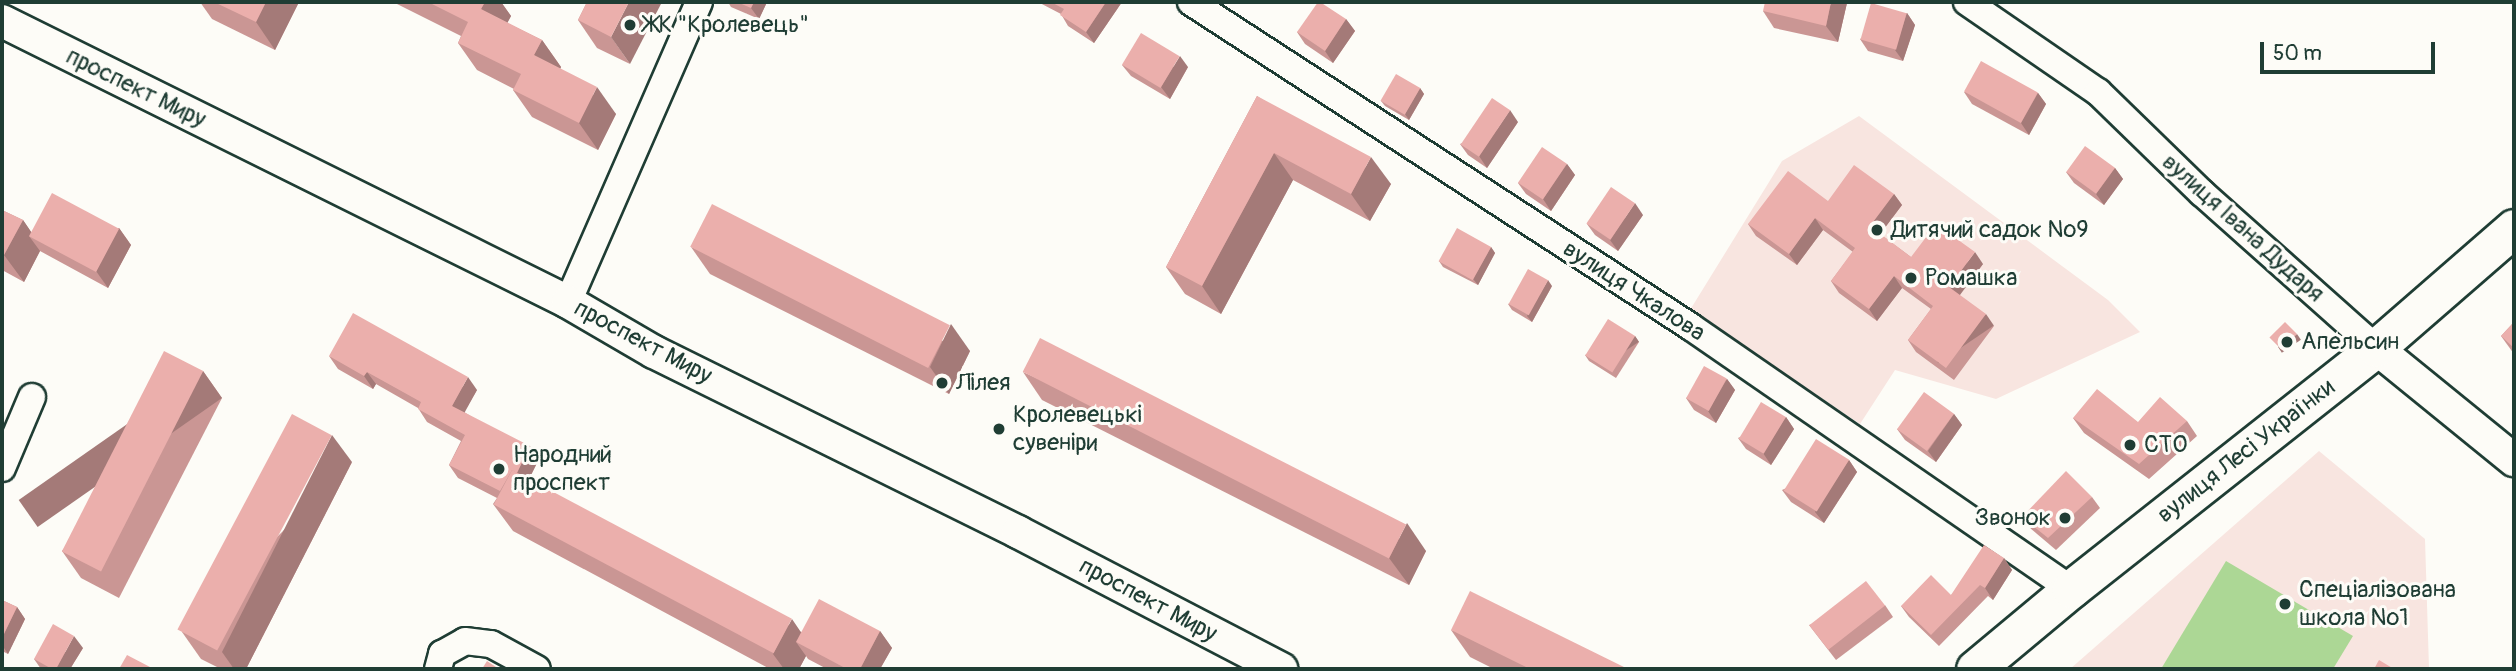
<!DOCTYPE html>
<meta charset="utf-8">
<style>
body{margin:0}
#map{position:relative;width:2516px;height:671px;overflow:hidden;background:#fdfcf7;font-family:Pangolin,sans-serif}
div>[style]{position:absolute}
.built>*{inset:0;background:#f8e5e0}
.green>*{inset:0;background:#acd795}
.roads{filter:drop-shadow(2px 0 #1f3d34) drop-shadow(-2px 0 #1f3d34) drop-shadow(0 2px #1f3d34) drop-shadow(0 -2px #1f3d34)}
.minor>*{height:26px;margin:-13px;padding:0 13px;transform-origin:13px;border-radius:13px;background:#fdfcf7}
.tertiary>*{height:32px;margin:-16px;padding:0 16px;transform-origin:16px;border-radius:16px;background:#fdfcf7}
.secondary>*{height:37px;margin:-18.5px;padding:0 18.5px;transform-origin:18.5px;border-radius:18.5px;background:#fdfcf7}
.wall>*{inset:0;background:#ca9694}
.shaded-wall>*{inset:0;background:#a47a78;transform-origin:0 0}
.building>*{inset:0;background:#ebafac;transform-origin:0 0}
.dots>*{width:19px;height:19px;translate:-50% -50%;box-sizing:border-box;border:4px solid #fdfcf7;border-radius:50%}
span{translate:-50% -50%;white-space:nowrap;text-align:center;line-height:1.15;-webkit-text-stroke:6px #fdfcf7;paint-order:stroke}
.poi-label{font-size:24px;color:#1f3d34}
.left{translate:0 -50%;text-align:left}
.right{translate:-100% -50%;text-align:right}
.street-label{font-size:24px;color:#1f3d34}
.frame{position:absolute;inset:0;border:4px solid #1f3d34;pointer-events:none}
.scale{position:absolute;left:2260px;top:42px;width:175px;height:32px;box-sizing:border-box;border:4px solid #1f3d34;border-top:0;padding-left:9px;font-size:21px;line-height:24px;white-space:nowrap;color:#1f3d34;-webkit-text-stroke:5px #fdfcf7;paint-order:stroke}
</style>
<div id="map">
<div class="built">
<i style="clip-path:polygon(1859px 116px,2108px 300px,2140px 332px,1996px 399px,1895px 370px,1860px 424px,1690px 310px,1782px 161px)"></i>
<i style="clip-path:polygon(2319px 451px,2425px 539px,2429px 669px,2070px 669px)"></i>
</div>
<div class="green">
<i style="clip-path:polygon(2226px 561px,2353px 636px,2333px 669px,2161px 669px)"></i>
</div>
<div class="roads">
<div class="minor">
<i style="left:1191px;top:2px;width:596px;rotate:33.02deg"></i>
<i style="left:1691px;top:327px;width:462px;rotate:34.6deg"></i>
<i style="left:1967px;top:2px;width:159px;rotate:34.5deg"></i>
<i style="left:2098px;top:92px;width:145px;rotate:44.2deg"></i>
<i style="left:2202px;top:193px;width:233px;rotate:41.7deg"></i>
<i style="left:568px;top:302px;width:327px;rotate:-66.4deg"></i>
<i style="left:2px;top:468px;width:77px;rotate:-67.1deg"></i>
<i style="left:438px;top:669px;width:16px;rotate:-75deg"></i>
<i style="left:442px;top:654px;width:26px;rotate:-29deg"></i>
<i style="left:465px;top:641px;width:26px;rotate:7deg"></i>
<i style="left:491px;top:644px;width:52px;rotate:28.5deg"></i>
</div>
<div class="tertiary">
<i style="left:2px;top:21px;width:632px;rotate:26.4deg"></i>
<i style="left:568px;top:302px;width:99px;rotate:30.2deg"></i>
<i style="left:654px;top:352px;width:406px;rotate:26.3deg"></i>
<i style="left:1018px;top:532px;width:297px;rotate:27.5deg"></i>
<i style="left:2376px;top:348px;width:178px;rotate:39.1deg"></i>
</div>
<div class="secondary">
<i style="left:1975px;top:669px;width:125px;rotate:-39.8deg"></i>
<i style="left:2071px;top:589px;width:389px;rotate:-38.3deg"></i>
<i style="left:2376px;top:348px;width:183px;rotate:-41deg"></i>
</div>
</div>
<div class="wall">
<i style="clip-path:polygon(200px 2px,299px 2px,275px 50px,212px 19px)"></i>
<i style="clip-path:polygon(393px 2px,501px 2px,511px 16px,507px 23px,542px 40px,561px 67px,560px 69px,616px 114px,598px 150px,532px 117px,513px 90px,514px 89px,477px 70px,458px 43px,461px 36px)"></i>
<i style="clip-path:polygon(587px 2px,630px 64px,597px 48px,578px 20px)"></i>
<i style="clip-path:polygon(728px 2px,767px 2px,759px 19px,731px 7px)"></i>
<i style="clip-path:polygon(1038px 2px,1122px 2px,1094px 43px,1068px 26px,1061px 14px)"></i>
<i style="clip-path:polygon(1847px 3px,1838px 42px,1774px 28px,1763px 11px)"></i>
<i style="clip-path:polygon(1907px 13px,1915px 25px,1903px 61px,1868px 51px,1860px 39px)"></i>
<i style="clip-path:polygon(1346px 19px,1355px 31px,1333px 63px,1305px 44px,1297px 32px)"></i>
<i style="clip-path:polygon(1122px 65px,1188px 67px,1170px 99px,1131px 76px)"></i>
<i style="clip-path:polygon(1420px 88px,1424px 94px,1409px 120px,1385px 106px,1381px 101px)"></i>
<i style="clip-path:polygon(1964px 92px,2038px 93px,2046px 104px,2029px 135px,1972px 104px)"></i>
<i style="clip-path:polygon(1257px 96px,1391px 184px,1370px 221px,1293px 180px,1221px 314px,1185px 294px,1166px 267px)"></i>
<i style="clip-path:polygon(1518px 122px,1487px 168px,1468px 155px,1460px 144px)"></i>
<i style="clip-path:polygon(1567px 164px,1575px 175px,1551px 211px,1526px 194px,1518px 183px)"></i>
<i style="clip-path:polygon(2115px 168px,2123px 179px,2104px 205px,2074px 183px,2066px 172px)"></i>
<i style="clip-path:polygon(1894px 194px,1902px 205px,1880px 234px,1911px 257px,1983px 264px,1959px 295px,1994px 326px,1954px 380px,1916px 352px,1908px 340px,1931px 309px,1902px 288px,1877px 321px,1839px 293px,1831px 281px,1853px 252px,1823px 230px,1797px 265px,1756px 236px,1748px 224px,1828px 201px)"></i>
<i style="clip-path:polygon(2px 210px,23px 220px,31px 232px,119px 228px,131px 245px,108px 288px,40px 251px,24px 282px,2px 270px)"></i>
<i style="clip-path:polygon(1643px 215px,1618px 251px,1595px 235px,1587px 224px)"></i>
<i style="clip-path:polygon(691px 247px,970px 351px,949px 394px,710px 274px)"></i>
<i style="clip-path:polygon(1491px 247px,1495px 253px,1478px 285px,1443px 267px,1439px 261px)"></i>
<i style="clip-path:polygon(1552px 286px,1532px 322px,1512px 310px,1508px 304px)"></i>
<i style="clip-path:polygon(2514px 322px,2514px 354px,2501px 336px)"></i>
<i style="clip-path:polygon(1635px 336px,1639px 342px,1616px 378px,1589px 361px,1585px 355px)"></i>
<i style="clip-path:polygon(329px 356px,477px 390px,464px 412px,539px 459px,529px 479px,801px 632px,880px 631px,892px 648px,880px 669px,827px 669px,808px 659px,806px 656px,799px 669px,770px 669px,513px 531px,493px 504px,497px 498px,458px 478px,449px 465px,461px 441px,427px 422px,418px 408px,376px 384px,373px 389px,338px 369px)"></i>
<i style="clip-path:polygon(203px 371px,222px 398px,119px 598px,81px 578px,62px 551px)"></i>
<i style="clip-path:polygon(1023px 372px,1426px 551px,1409px 585px,1042px 400px)"></i>
<i style="clip-path:polygon(1727px 379px,1735px 390px,1716px 423px,1694px 410px,1686px 398px)"></i>
<i style="clip-path:polygon(1954px 414px,1962px 425px,1936px 462px,1905px 440px,1897px 429px)"></i>
<i style="clip-path:polygon(1786px 417px,1794px 429px,1771px 465px,1746px 449px,1738px 438px)"></i>
<i style="clip-path:polygon(2073px 418px,2138px 422px,2187px 421px,2197px 436px,2149px 479px,2084px 433px)"></i>
<i style="clip-path:polygon(1849px 460px,1857px 472px,1824px 523px,1791px 502px,1782px 490px)"></i>
<i style="clip-path:polygon(352px 462px,246px 669px,221px 669px,201px 659px,182px 632px)"></i>
<i style="clip-path:polygon(2092px 497px,2100px 508px,2056px 550px,2030px 528px,2022px 517px)"></i>
<i style="clip-path:polygon(2004px 558px,2012px 570px,1993px 600px,1988px 596px,1939px 646px,1909px 617px,1901px 606px,1951px 595px)"></i>
<i style="clip-path:polygon(2px 600px,17px 607px,25px 619px,8px 654px,2px 651px)"></i>
<i style="clip-path:polygon(1885px 605px,1893px 617px,1836px 660px,1809px 625px)"></i>
<i style="clip-path:polygon(1451px 630px,1628px 669px,1494px 669px,1470px 657px)"></i>
<i style="clip-path:polygon(83px 648px,70px 669px,41px 669px,34px 659px)"></i>
</div>
<div class="shaded-wall">
<i style="clip-path:polygon(266px 2px,299px 2px,275px 50px,256px 22px)"></i>
<i style="clip-path:polygon(485px 2px,501px 2px,511px 16px,500px 37px,481px 9px)"></i>
<i style="clip-path:polygon(629px 2px,662px 2px,630px 64px,611px 37px)"></i>
<i style="clip-path:polygon(754px 2px,767px 2px,759px 19px,751px 8px)"></i>
<i style="clip-path:polygon(1106px 2px,1122px 2px,1094px 43px,1086px 32px)"></i>
<i style="clip-path:polygon(1831px 2px,1846px 2px,1847px 3px,1838px 42px,1826px 26px)"></i>
<i style="clip-path:polygon(1907px 13px,1915px 25px,1903px 61px,1895px 50px)"></i>
<i style="clip-path:polygon(1346px 19px,1355px 31px,1333px 63px,1325px 51px)"></i>
<i style="clip-path:polygon(542px 40px,561px 67px,553px 83px,534px 55px)"></i>
<i style="clip-path:polygon(1180px 56px,1188px 67px,1170px 99px,1161px 87px)"></i>
<i style="clip-path:polygon(597px 87px,616px 114px,598px 150px,579px 123px)"></i>
<i style="clip-path:polygon(1420px 88px,1424px 94px,1409px 120px,1405px 114px)"></i>
<i style="clip-path:polygon(2038px 93px,2046px 104px,2029px 135px,2021px 123px)"></i>
<i style="clip-path:polygon(1510px 110px,1518px 122px,1487px 168px,1479px 156px)"></i>
<i style="clip-path:polygon(1274px 153px,1293px 180px,1221px 314px,1202px 286px)"></i>
<i style="clip-path:polygon(1371px 157px,1391px 184px,1370px 221px,1351px 194px)"></i>
<i style="clip-path:polygon(1567px 164px,1575px 175px,1551px 211px,1543px 199px)"></i>
<i style="clip-path:polygon(2115px 168px,2123px 179px,2104px 205px,2096px 194px)"></i>
<i style="clip-path:polygon(1894px 194px,1902px 205px,1878px 237px,1870px 226px)"></i>
<i style="clip-path:polygon(1635px 203px,1643px 215px,1618px 251px,1610px 240px)"></i>
<i style="clip-path:polygon(1815px 218px,1823px 230px,1797px 265px,1789px 254px)"></i>
<i style="clip-path:polygon(23px 220px,36px 239px,29px 236px,40px 251px,24px 282px,4px 255px)"></i>
<i style="clip-path:polygon(119px 228px,131px 245px,108px 288px,96px 271px)"></i>
<i style="clip-path:polygon(1491px 247px,1495px 253px,1478px 285px,1473px 279px)"></i>
<i style="clip-path:polygon(1975px 252px,1983px 264px,1957px 299px,1949px 287px)"></i>
<i style="clip-path:polygon(1894px 276px,1902px 288px,1877px 321px,1869px 309px)"></i>
<i style="clip-path:polygon(1548px 280px,1552px 286px,1532px 322px,1527px 316px)"></i>
<i style="left:1986px;top:314px;width:14px;height:67px;rotate:56deg"></i>
<i style="clip-path:polygon(951px 324px,970px 351px,949px 394px,930px 367px)"></i>
<i style="left:2297px;top:334px;width:7px;height:23px;rotate:56deg"></i>
<i style="left:1635px;top:336px;width:7px;height:43px;rotate:56deg"></i>
<i style="left:203px;top:371px;width:33px;height:225px;rotate:55deg"></i>
<i style="clip-path:polygon(367px 372px,376px 384px,373px 389px,364px 376px)"></i>
<i style="clip-path:polygon(468px 377px,477px 390px,461px 419px,452px 406px)"></i>
<i style="clip-path:polygon(1727px 379px,1735px 390px,1716px 423px,1708px 411px)"></i>
<i style="clip-path:polygon(1954px 414px,1962px 425px,1936px 462px,1928px 451px)"></i>
<i style="clip-path:polygon(1786px 417px,1794px 429px,1771px 465px,1763px 453px)"></i>
<i style="clip-path:polygon(332px 435px,352px 462px,246px 669px,234px 669px,222px 652px)"></i>
<i style="clip-path:polygon(530px 446px,539px 459px,515px 507px,506px 494px)"></i>
<i style="clip-path:polygon(1849px 460px,1857px 472px,1824px 523px,1815px 512px)"></i>
<i style="clip-path:polygon(1407px 523px,1426px 551px,1409px 585px,1389px 558px)"></i>
<i style="clip-path:polygon(2004px 558px,2012px 570px,1993px 600px,1985px 588px)"></i>
<i style="clip-path:polygon(17px 607px,25px 619px,8px 654px,2px 645px,2px 638px)"></i>
<i style="clip-path:polygon(792px 619px,811px 647px,796px 642px,806px 656px,799px 669px,784px 669px,773px 654px)"></i>
<i style="clip-path:polygon(880px 631px,892px 648px,880px 669px,860px 669px)"></i>
<i style="clip-path:polygon(74px 636px,83px 648px,70px 669px,56px 669px)"></i>
</div>
<div class="building">
<i style="clip-path:polygon(214px 2px,266px 2px,256px 22px)"></i>
<i style="clip-path:polygon(428px 2px,485px 2px,481px 9px,542px 40px,534px 55px,597px 87px,579px 123px,513px 90px,521px 74px,458px 43px,468px 22px)"></i>
<i style="clip-path:polygon(587px 2px,629px 2px,611px 37px,578px 20px)"></i>
<i style="clip-path:polygon(737px 2px,754px 2px,751px 8px)"></i>
<i style="clip-path:polygon(1051px 2px,1106px 2px,1086px 32px,1060px 15px,1064px 9px)"></i>
<i style="clip-path:polygon(1318px 2px,1320px 2px,1346px 19px,1325px 51px,1297px 32px)"></i>
<i style="clip-path:polygon(1765px 2px,1831px 2px,1826px 26px,1763px 11px)"></i>
<i style="left:1871px;top:3px;width:37px;height:38px;rotate:16deg"></i>
<i style="left:1141px;top:33px;width:45px;height:37px;rotate:31deg"></i>
<i style="left:1981px;top:61px;width:65px;height:35px;rotate:29deg"></i>
<i style="left:1396px;top:74px;width:28px;height:31px;rotate:30deg"></i>
<i style="clip-path:polygon(1257px 96px,1371px 157px,1351px 194px,1274px 153px,1202px 286px,1166px 267px)"></i>
<i style="left:1492px;top:98px;width:22px;height:56px;rotate:34deg"></i>
<i style="left:2085px;top:146px;width:37px;height:32px;rotate:36deg"></i>
<i style="left:1542px;top:147px;width:30px;height:43px;rotate:34deg"></i>
<i style="clip-path:polygon(1854px 165px,1894px 194px,1870px 226px,1911px 257px,1936px 224px,1975px 252px,1949px 287px,1986px 314px,1946px 368px,1908px 340px,1933px 306px,1894px 276px,1869px 309px,1831px 281px,1855px 248px,1815px 218px,1789px 254px,1748px 224px,1788px 171px,1828px 201px)"></i>
<i style="left:1611px;top:187px;width:29px;height:44px;rotate:34deg"></i>
<i style="left:52px;top:193px;width:76px;height:49px;rotate:28deg"></i>
<i style="left:712px;top:204px;width:267px;height:48px;rotate:27deg"></i>
<i style="clip-path:polygon(2px 210px,23px 220px,4px 255px,2px 253px)"></i>
<i style="left:1457px;top:228px;width:39px;height:38px;rotate:29deg"></i>
<i style="left:1528px;top:269px;width:23px;height:40px;rotate:29deg"></i>
<i style="clip-path:polygon(353px 313px,468px 377px,452px 406px,530px 446px,517px 473px,512px 470px,500px 491px,449px 465px,465px 435px,418px 409px,421px 402px,367px 372px,364px 376px,329px 356px)"></i>
<i style="left:1608px;top:319px;width:32px;height:43px;rotate:32deg"></i>
<i style="left:2285px;top:322px;width:17px;height:22px;rotate:45deg"></i>
<i style="clip-path:polygon(2514px 322px,2514px 348px,2501px 336px)"></i>
<i style="left:1040px;top:338px;width:411px;height:38px;rotate:27deg"></i>
<i style="left:164px;top:351px;width:44px;height:225px;rotate:27deg"></i>
<i style="left:1704px;top:366px;width:26px;height:37px;rotate:29deg"></i>
<i style="clip-path:polygon(2097px 389px,2138px 422px,2160px 397px,2187px 421px,2139px 464px,2073px 418px)"></i>
<i style="left:1924px;top:392px;width:37px;height:46px;rotate:36deg"></i>
<i style="left:1761px;top:402px;width:29px;height:43px;rotate:31deg"></i>
<i style="left:292px;top:414px;width:45px;height:244px;rotate:28deg"></i>
<i style="left:1816px;top:439px;width:39px;height:61px;rotate:32deg"></i>
<i style="left:512px;top:470px;width:317px;height:39px;rotate:28deg"></i>
<i style="clip-path:polygon(2066px 471px,2092px 497px,2048px 538px,2022px 517px)"></i>
<i style="clip-path:polygon(1984px 545px,2004px 558px,1985px 588px,1980px 585px,1931px 635px,1901px 606px,1931px 575px,1951px 595px)"></i>
<i style="left:1866px;top:581px;width:31px;height:72px;rotate:52deg"></i>
<i style="clip-path:polygon(1470px 591px,1628px 669px,1530px 669px,1451px 630px)"></i>
<i style="clip-path:polygon(819px 599px,880px 631px,860px 669px,847px 669px,796px 642px)"></i>
<i style="clip-path:polygon(2px 600px,17px 607px,2px 638px)"></i>
<i style="clip-path:polygon(53px 624px,74px 636px,56px 669px,52px 669px,34px 659px)"></i>
<i style="clip-path:polygon(127px 655px,150px 667px,149px 669px,119px 669px)"></i>
<i style="clip-path:polygon(2379px 660px,2394px 669px,2374px 669px)"></i>
<i style="clip-path:polygon(487px 661px,499px 669px,482px 669px)"></i>
</div>
<div class="dots">
<i style="left:630px;top:25px;background:#1f3d34"></i>
<i style="left:1877px;top:230px;background:#1f3d34"></i>
<i style="left:1911px;top:278px;background:#1f3d34"></i>
<i style="left:2287px;top:342px;background:#1f3d34"></i>
<i style="left:942px;top:383px;background:#1f3d34"></i>
<i style="left:999px;top:429px;background:#1f3d34"></i>
<i style="left:2130px;top:445px;background:#1f3d34"></i>
<i style="left:499px;top:469px;background:#1f3d34"></i>
<i style="left:2065px;top:518px;background:#1f3d34"></i>
<i style="left:2285px;top:604px;background:#1f3d34"></i>
</div>
<div class="poi-label">
<span class="left" style="left:644px;top:25px">ЖК "Кролевець"</span>
<span class="left" style="left:1891px;top:230px">Дитячий садок №9</span>
<span class="left" style="left:1925px;top:278px">Ромашка</span>
<span class="left" style="left:2301px;top:342px">Апельсин</span>
<span class="left" style="left:956px;top:383px">Лілея</span>
<span class="left" style="left:1013px;top:429px">Кролевецькі<br>сувеніри</span>
<span class="left" style="left:2144px;top:445px">СТО</span>
<span class="left" style="left:513px;top:469px">Народний<br>проспект</span>
<span class="right" style="left:2051px;top:518px">Звонок</span>
<span class="left" style="left:2299px;top:604px">Спеціалізована<br>школа №1</span>
</div>
<div class="street-label">
<span style="left:136px;top:88px;rotate:26deg">проспект Миру</span>
<span style="left:2243px;top:228px;rotate:42deg">вулиця Івана Дударя</span>
<span style="left:1634px;top:291px;rotate:33deg">вулиця Чкалова</span>
<span style="left:643px;top:342px;rotate:28deg">проспект Миру</span>
<span style="left:2246px;top:451px;rotate:-38deg">вулиця Лесі Українки</span>
<span style="left:1148px;top:600px;rotate:28deg">проспект Миру</span>
</div>
<div class="frame"></div>
<div class="scale">50 m</div>
</div>
